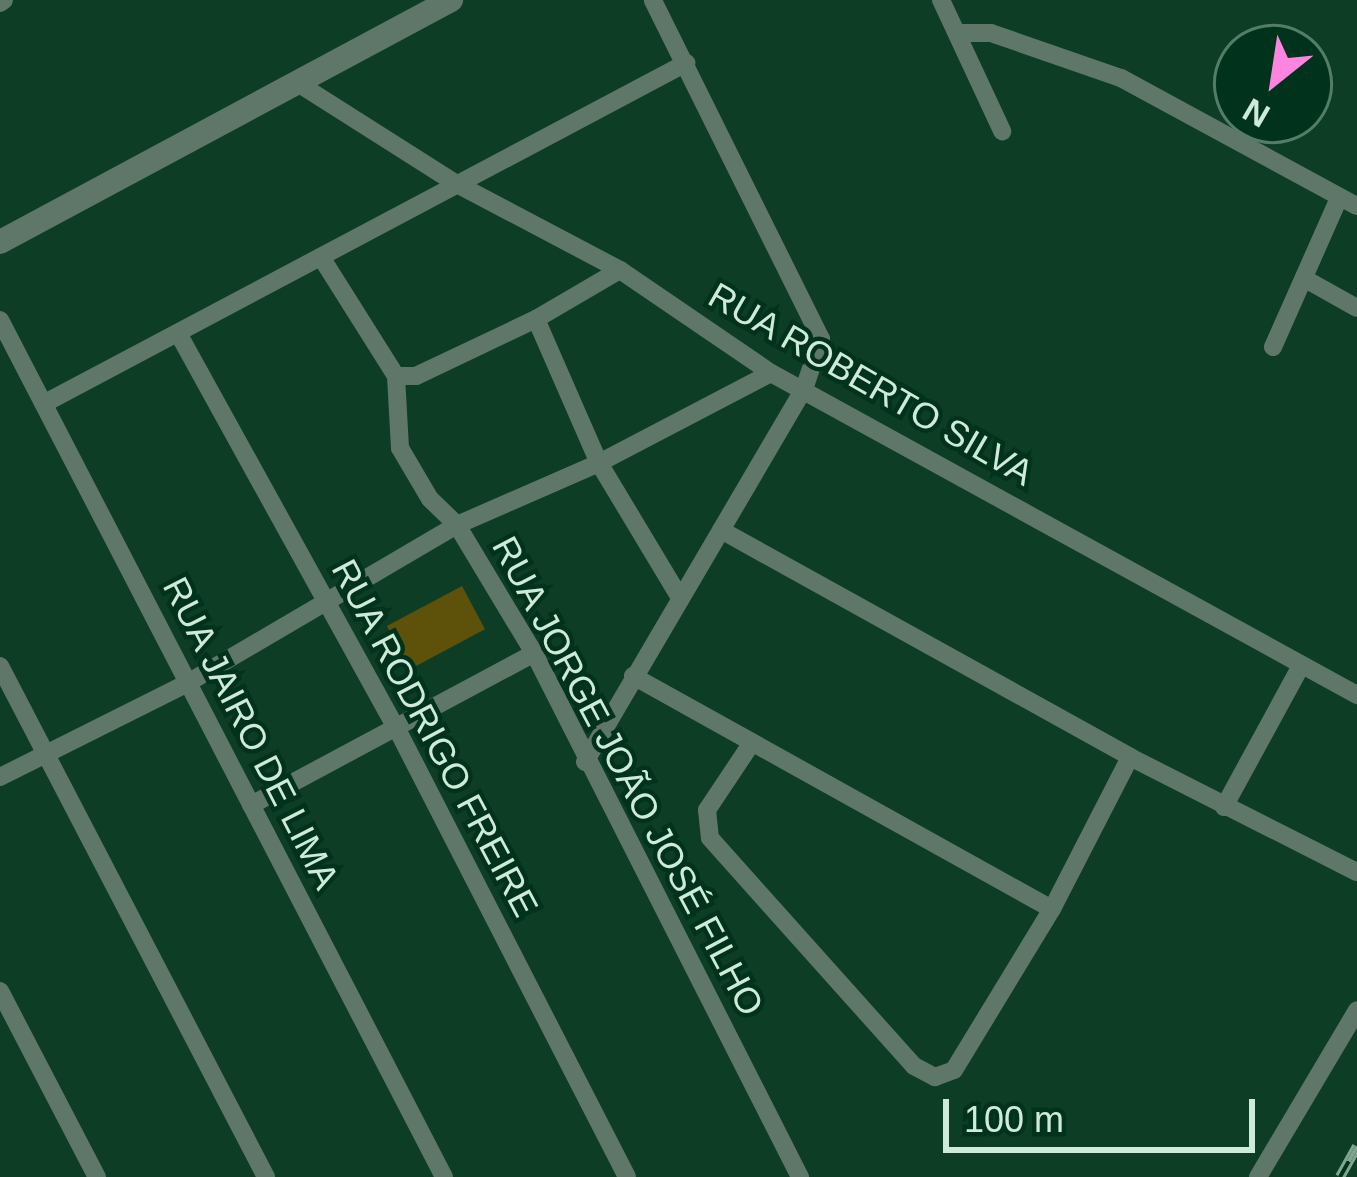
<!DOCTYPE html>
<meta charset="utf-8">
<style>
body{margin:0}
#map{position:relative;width:1357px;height:1177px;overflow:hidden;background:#0e3d26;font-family:Helvetica,sans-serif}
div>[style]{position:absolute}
.green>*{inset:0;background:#5e510a;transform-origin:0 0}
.minor>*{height:18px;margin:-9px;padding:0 9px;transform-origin:9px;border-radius:9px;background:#5f7768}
.tertiary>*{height:24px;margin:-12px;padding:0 12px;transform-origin:12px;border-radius:12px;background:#5f7768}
.rail>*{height:10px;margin-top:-5px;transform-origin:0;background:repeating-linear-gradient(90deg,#01331c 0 18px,#80a591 0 36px);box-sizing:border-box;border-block:3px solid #80a591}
span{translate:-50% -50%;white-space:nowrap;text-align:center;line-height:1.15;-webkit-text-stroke:9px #01331c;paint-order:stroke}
.street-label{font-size:36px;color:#cdebd8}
.north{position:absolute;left:1213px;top:24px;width:120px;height:120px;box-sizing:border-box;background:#01331c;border:3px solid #537d67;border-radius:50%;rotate:210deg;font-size:33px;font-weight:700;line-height:48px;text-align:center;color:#cdebd8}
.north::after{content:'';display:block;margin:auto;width:42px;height:54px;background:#fe85df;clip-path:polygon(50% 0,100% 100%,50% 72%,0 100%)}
.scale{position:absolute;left:943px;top:1099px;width:312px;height:54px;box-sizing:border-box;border:6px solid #cdebd8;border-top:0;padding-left:15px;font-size:36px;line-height:42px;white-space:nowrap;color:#cdebd8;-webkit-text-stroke:9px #01331c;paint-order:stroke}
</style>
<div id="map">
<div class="green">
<i style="left:462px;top:586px;width:49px;height:85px;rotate:62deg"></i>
</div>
<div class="minor">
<i style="left:941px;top:0;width:145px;rotate:65deg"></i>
<i style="left:0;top:3px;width:5px;rotate:-37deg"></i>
<i style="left:957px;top:33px;width:34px"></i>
<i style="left:991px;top:33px;width:138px;rotate:19.1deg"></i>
<i style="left:1121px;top:78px;width:268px;rotate:28.5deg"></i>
<i style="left:296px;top:82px;width:188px;rotate:32.4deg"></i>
<i style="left:455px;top:183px;width:187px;rotate:27.8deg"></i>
<i style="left:620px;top:270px;width:183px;rotate:34.3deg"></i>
<i style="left:771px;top:373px;width:669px;rotate:28.79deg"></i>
<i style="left:321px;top:257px;width:141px;rotate:57.8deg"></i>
<i style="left:1307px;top:280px;width:57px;rotate:29.2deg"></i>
<i style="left:536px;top:319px;width:157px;rotate:66.4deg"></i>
<i style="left:599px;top:463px;width:155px;rotate:59deg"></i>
<i style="left:0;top:320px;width:965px;rotate:62.61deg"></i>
<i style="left:178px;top:333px;width:455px;rotate:61.1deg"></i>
<i style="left:398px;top:731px;width:501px;rotate:62.82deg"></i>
<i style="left:1273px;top:347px;width:163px;rotate:-66.1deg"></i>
<i style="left:771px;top:373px;width:194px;rotate:152.4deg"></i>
<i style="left:599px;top:463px;width:155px;rotate:156.4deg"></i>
<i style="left:457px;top:525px;width:149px;rotate:59deg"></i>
<i style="left:534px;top:653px;width:588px;rotate:63.09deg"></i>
<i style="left:396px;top:376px;width:20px"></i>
<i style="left:416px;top:376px;width:133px;rotate:-25.4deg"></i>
<i style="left:536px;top:319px;width:97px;rotate:-30.3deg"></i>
<i style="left:45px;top:403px;width:726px;rotate:-27.94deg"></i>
<i style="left:721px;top:530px;width:468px;rotate:29deg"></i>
<i style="left:1130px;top:757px;width:254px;rotate:26.9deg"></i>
<i style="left:0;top:666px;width:576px;rotate:62.5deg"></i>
<i style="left:633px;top:676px;width:479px;rotate:29.1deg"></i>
<i style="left:751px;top:744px;width:79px;rotate:123.7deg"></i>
<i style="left:707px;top:810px;width:28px;rotate:84deg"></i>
<i style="left:710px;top:838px;width:306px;rotate:48.2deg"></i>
<i style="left:914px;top:1066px;width:24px;rotate:28deg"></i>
<i style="left:935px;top:1077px;width:20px;rotate:-20deg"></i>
<i style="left:954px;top:1070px;width:188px;rotate:-58.7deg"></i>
<i style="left:1052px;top:909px;width:171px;rotate:-62.8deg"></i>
<i style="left:585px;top:762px;width:433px;rotate:-59.6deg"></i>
<i style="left:804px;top:389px;width:53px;rotate:-71.2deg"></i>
<i style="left:821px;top:339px;width:378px;rotate:-116.4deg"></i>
<i style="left:0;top:777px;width:208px;rotate:-26.6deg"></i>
<i style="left:186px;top:684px;width:314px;rotate:-30.4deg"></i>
<i style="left:457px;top:525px;width:37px;rotate:-136deg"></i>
<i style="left:430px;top:499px;width:59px;rotate:-120.5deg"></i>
<i style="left:400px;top:448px;width:72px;rotate:-93.2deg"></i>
<i style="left:251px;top:805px;width:321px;rotate:-28.2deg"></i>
<i style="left:1224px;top:807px;width:161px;rotate:-61.4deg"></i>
<i style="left:0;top:991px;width:210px;rotate:62.5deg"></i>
<i style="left:1258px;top:1177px;width:194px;rotate:-59.3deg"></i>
</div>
<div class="tertiary">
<i style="left:0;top:242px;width:512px;rotate:-28.22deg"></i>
</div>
<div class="rail">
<i style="left:1340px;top:1177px;width:35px;rotate:-61deg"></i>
</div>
<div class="street-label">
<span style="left:871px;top:384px;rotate:30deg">RUA ROBERTO SILVA</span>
<span style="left:251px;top:733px;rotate:63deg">RUA JAIRO DE LIMA</span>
<span style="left:435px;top:738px;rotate:62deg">RUA RODRIGO FREIRE</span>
<span style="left:628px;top:776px;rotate:62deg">RUA JORGE JOÃO JOSÉ FILHO</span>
</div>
<div class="north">N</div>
<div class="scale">100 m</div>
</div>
